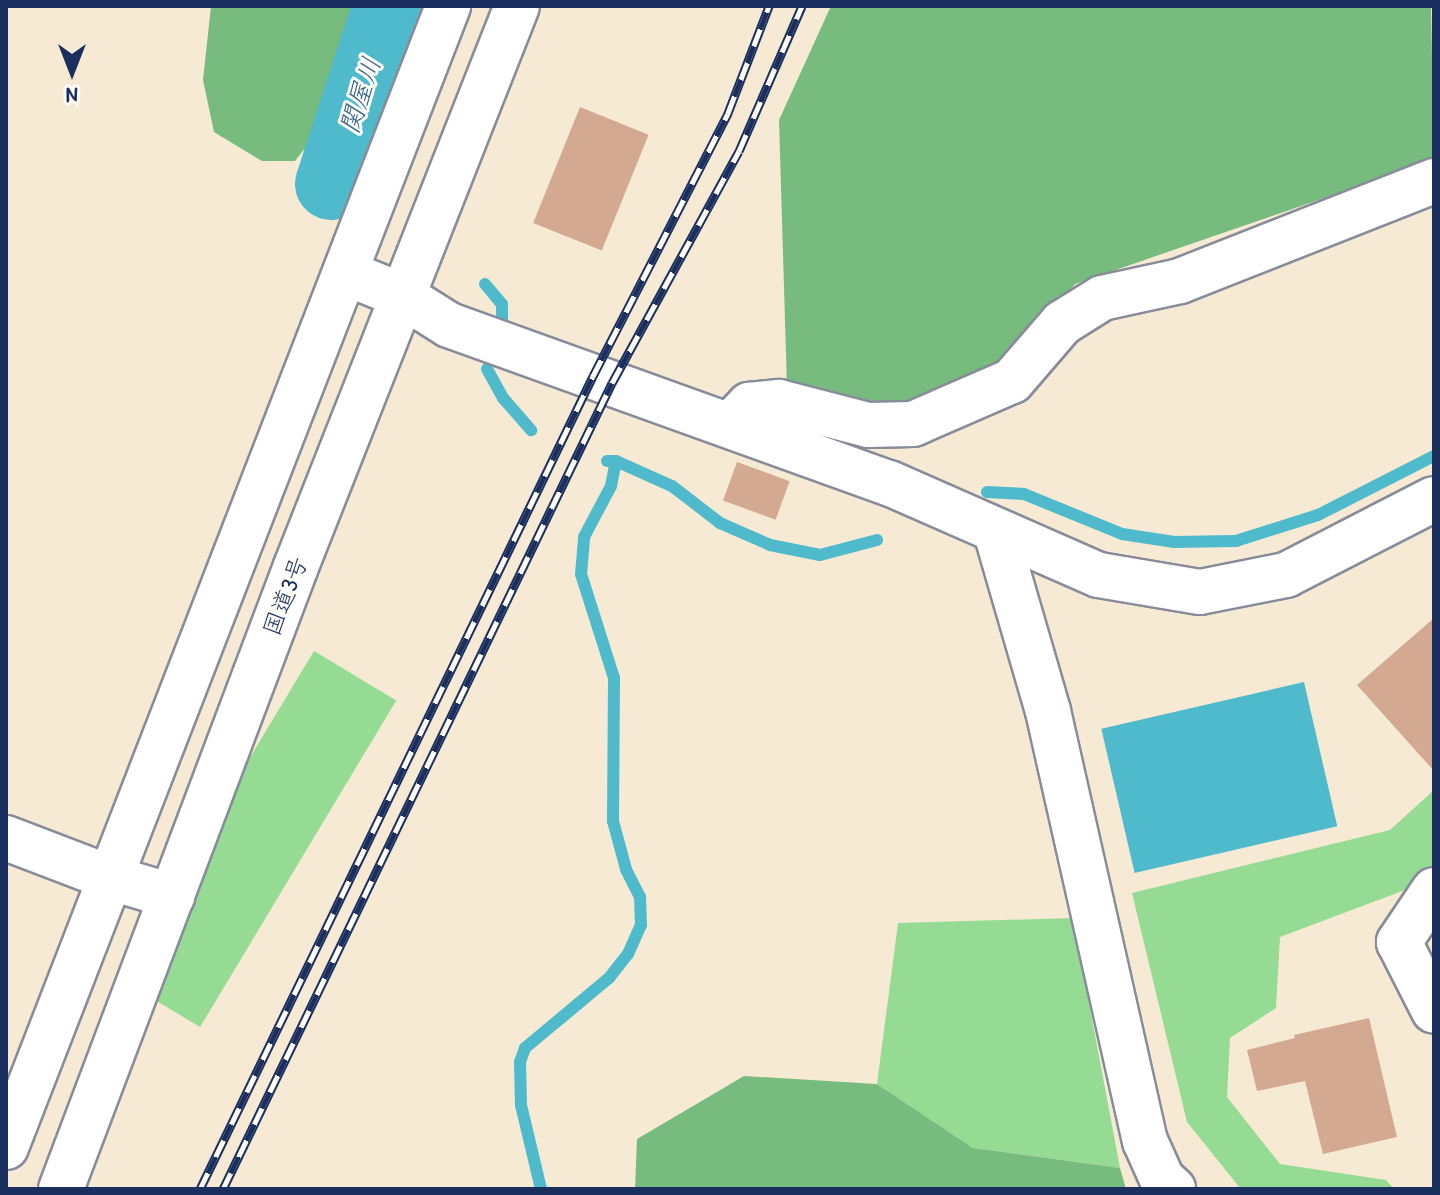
<!DOCTYPE html>
<meta charset="utf-8">
<style>
body{margin:0}
#map{position:relative;width:1440px;height:1195px;overflow:hidden;background:#f6ead5;font-family:"Patrick Hand","Klee One",sans-serif}
div>[style]{position:absolute}
.green>*{inset:0;background:#96db94;transform-origin:0 0}
.forest>*{inset:0;background:#78bb7e}
.water>*{inset:0;background:#50bacd;transform-origin:0 0}
.stream>*{height:12px;margin:-6px;padding:0 6px;transform-origin:6px;border-radius:6px;background:#50bacd}
.river>*{height:72px;margin:-36px;padding:0 36px;transform-origin:36px;border-radius:36px;background:#50bacd}
.building>*{inset:0;background:#d4a992;transform-origin:0 0}
.roads{filter:drop-shadow(2px 0 #888c9a) drop-shadow(-2px 0 #888c9a) drop-shadow(0 2px #888c9a) drop-shadow(0 -2px #888c9a)}
.street>*{height:44px;margin:-22px;padding:0 22px;transform-origin:22px;border-radius:22px;background:#fff}
.secondary>*{height:44px;margin:-22px;padding:0 22px;transform-origin:22px;border-radius:22px;background:#fff}
.highway>*{height:44px;margin:-22px;padding:0 22px;transform-origin:22px;border-radius:22px;background:#fff}
.rail>*{height:9px;margin-top:-4.5px;transform-origin:0;background:repeating-linear-gradient(90deg,#fdfcf7 0 18px,#1b2f5e 0 36px);box-sizing:border-box;border-block:2px solid #1b2f5e}
span{translate:-50% -50%;white-space:nowrap;text-align:center;line-height:1.15;-webkit-text-stroke:6px #fdfcf7;paint-order:stroke}
.street-label{font-size:24px;color:#1b2f5e}
.water-label{font-size:26px;color:#2e6085;font-style:italic}
.frame{position:absolute;inset:0;border:8px solid #1b2f5e;pointer-events:none}
.north{position:absolute;left:32px;top:32px;width:80px;height:80px;-webkit-text-stroke:6px #fdfcf7;paint-order:stroke;rotate:180deg;font-size:22px;font-weight:700;line-height:32px;text-align:center;color:#1b2f5e}
.north::after{content:'';display:block;margin:auto;width:28px;height:36px;background:#1b2f5e;clip-path:polygon(50% 0,100% 100%,50% 72%,0 100%)}
</style>
<div id="map">
<div class="green">
<i style="left:314px;top:651px;width:96px;height:381px;rotate:31deg"></i>
<i style="clip-path:polygon(1434px 790px,1434px 870px,1421px 884px,1280px 937px,1276px 1008px,1230px 1038px,1227px 1097px,1280px 1164px,1386px 1180px,1394px 1189px,1240px 1188px,1187px 1122px,1132px 893px,1390px 830px)"></i>
<i style="clip-path:polygon(1073px 918px,1120px 1168px,973px 1148px,877px 1084px,898px 923px)"></i>
</div>
<div class="forest">
<i style="clip-path:polygon(211px 6px,368px 6px,327px 120px,295px 161px,262px 161px,214px 132px,203px 80px)"></i>
<i style="clip-path:polygon(831px 6px,1431px 6px,1434px 160px,1075px 284px,1003px 369px,899px 413px,787px 388px,779px 120px)"></i>
<i style="clip-path:polygon(744px 1076px,877px 1084px,973px 1148px,1120px 1168px,1126px 1189px,635px 1189px,637px 1139px)"></i>
</div>
<div class="water">
<i style="left:1304px;top:682px;width:148px;height:208px;rotate:77deg"></i>
</div>
<div class="stream">
<i style="left:485px;top:284px;width:26px;rotate:50deg"></i>
<i style="left:502px;top:304px;width:16px;rotate:90deg"></i>
<i style="left:487px;top:369px;width:33px;rotate:61deg"></i>
<i style="left:503px;top:398px;width:43px;rotate:48.8deg"></i>
<i style="left:607px;top:461px;width:9px"></i>
<i style="left:616px;top:461px;width:61px;rotate:24.1deg"></i>
<i style="left:672px;top:486px;width:61px;rotate:37.6deg"></i>
<i style="left:720px;top:523px;width:55px;rotate:23.7deg"></i>
<i style="left:770px;top:545px;width:51px;rotate:11.3deg"></i>
<i style="left:820px;top:555px;width:59px;rotate:-14.7deg"></i>
<i style="left:987px;top:492px;width:37px;rotate:3deg"></i>
<i style="left:1024px;top:494px;width:106px;rotate:22.2deg"></i>
<i style="left:1122px;top:534px;width:53px;rotate:8.7deg"></i>
<i style="left:1174px;top:542px;width:62px;rotate:-0.9deg"></i>
<i style="left:1236px;top:541px;width:86px;rotate:-17.6deg"></i>
<i style="left:1318px;top:515px;width:130px;rotate:-27deg"></i>
<i style="left:541px;top:1189px;width:86px;rotate:-103.4deg"></i>
<i style="left:521px;top:1105px;width:43px;rotate:-91.3deg"></i>
<i style="left:520px;top:1062px;width:15px;rotate:-70deg"></i>
<i style="left:525px;top:1048px;width:109px;rotate:-39.8deg"></i>
<i style="left:609px;top:978px;width:31px;rotate:-52deg"></i>
<i style="left:628px;top:954px;width:32px;rotate:-66deg"></i>
<i style="left:641px;top:925px;width:28px;rotate:-92deg"></i>
<i style="left:640px;top:897px;width:31px;rotate:-117deg"></i>
<i style="left:626px;top:869px;width:50px;rotate:-105.2deg"></i>
<i style="left:613px;top:821px;width:143px;rotate:-89.6deg"></i>
<i style="left:614px;top:678px;width:109px;rotate:-107.6deg"></i>
<i style="left:581px;top:574px;width:37px;rotate:-85deg"></i>
<i style="left:584px;top:537px;width:58px;rotate:-62.1deg"></i>
<i style="left:611px;top:486px;width:25px;rotate:-79deg"></i>
</div>
<div class="river">
<i style="left:331px;top:184px;width:187px;rotate:-72deg"></i>
</div>
<div class="building">
<i style="left:580px;top:107px;width:74px;height:125px;rotate:22deg"></i>
<i style="left:737px;top:462px;width:56px;height:41px;rotate:20deg"></i>
<i style="clip-path:polygon(1434px 618px,1434px 771px,1357px 685px)"></i>
<i style="clip-path:polygon(1369px 1018px,1397px 1137px,1323px 1154px,1305px 1081px,1257px 1091px,1247px 1050px,1295px 1038px,1294px 1035px)"></i>
</div>
<div class="roads">
<div class="street">
<i style="left:346px;top:273px;width:61px;rotate:22deg"></i>
<i style="left:403px;top:296px;width:54px;rotate:32.2deg"></i>
<i style="left:449px;top:325px;width:468px;rotate:19.8deg"></i>
<i style="left:889px;top:483px;width:229px;rotate:23.7deg"></i>
<i style="left:1099px;top:575px;width:102px;rotate:9.6deg"></i>
<i style="left:1200px;top:592px;width:88px;rotate:-11.2deg"></i>
<i style="left:1286px;top:575px;width:166px;rotate:-27.2deg"></i>
<i style="left:730px;top:425px;width:28px;rotate:-46deg"></i>
<i style="left:749px;top:405px;width:30px;rotate:-6deg"></i>
<i style="left:779px;top:402px;width:92px;rotate:14.5deg"></i>
<i style="left:868px;top:425px;width:45px;rotate:-1.3deg"></i>
<i style="left:913px;top:424px;width:108px;rotate:-23.5deg"></i>
<i style="left:1012px;top:381px;width:77px;rotate:-49.2deg"></i>
<i style="left:1062px;top:323px;width:47px;rotate:-32deg"></i>
<i style="left:1102px;top:298px;width:80px;rotate:-12.3deg"></i>
<i style="left:1180px;top:281px;width:273px;rotate:-21.5deg"></i>
<i style="left:996px;top:532px;width:186px;rotate:73.8deg"></i>
<i style="left:1048px;top:711px;width:441px;rotate:77.3deg"></i>
<i style="left:1145px;top:1141px;width:42px;rotate:65.9deg"></i>
<i style="left:1162px;top:1179px;width:15px;rotate:42deg"></i>
<i style="left:1434px;top:890px;width:63px;rotate:123.9deg"></i>
<i style="left:1399px;top:942px;width:77px;rotate:63.1deg"></i>
</div>
<div class="secondary">
<i style="left:6px;top:838px;width:112px;rotate:20.9deg"></i>
<i style="left:111px;top:878px;width:64px;rotate:16.4deg"></i>
</div>
<div class="highway">
<i style="left:6px;top:1147px;width:1224px;rotate:-68.82deg"></i>
<i style="left:61px;top:1189px;width:663px;rotate:-69.32deg"></i>
<i style="left:295px;top:569px;width:605px;rotate:-68.48deg"></i>
</div>
</div>
<div class="rail">
<i style="left:200px;top:1189px;width:903px;rotate:-64.2deg"></i>
<i style="left:593px;top:376px;width:296px;rotate:-62.8deg"></i>
<i style="left:728px;top:113px;width:115px;rotate:-69deg"></i>
<i style="left:223px;top:1189px;width:895px;rotate:-64.24deg"></i>
<i style="left:612px;top:383px;width:264px;rotate:-61.3deg"></i>
<i style="left:739px;top:151px;width:158px;rotate:-66.5deg"></i>
</div>
<div class="street-label">
<span style="left:285px;top:596px;rotate:-69deg">国道3号</span>
</div>
<div class="water-label">
<span style="left:360px;top:95px;rotate:-72deg">関屋川</span>
</div>
<div class="frame"></div>
<div class="north">N</div>
</div>
